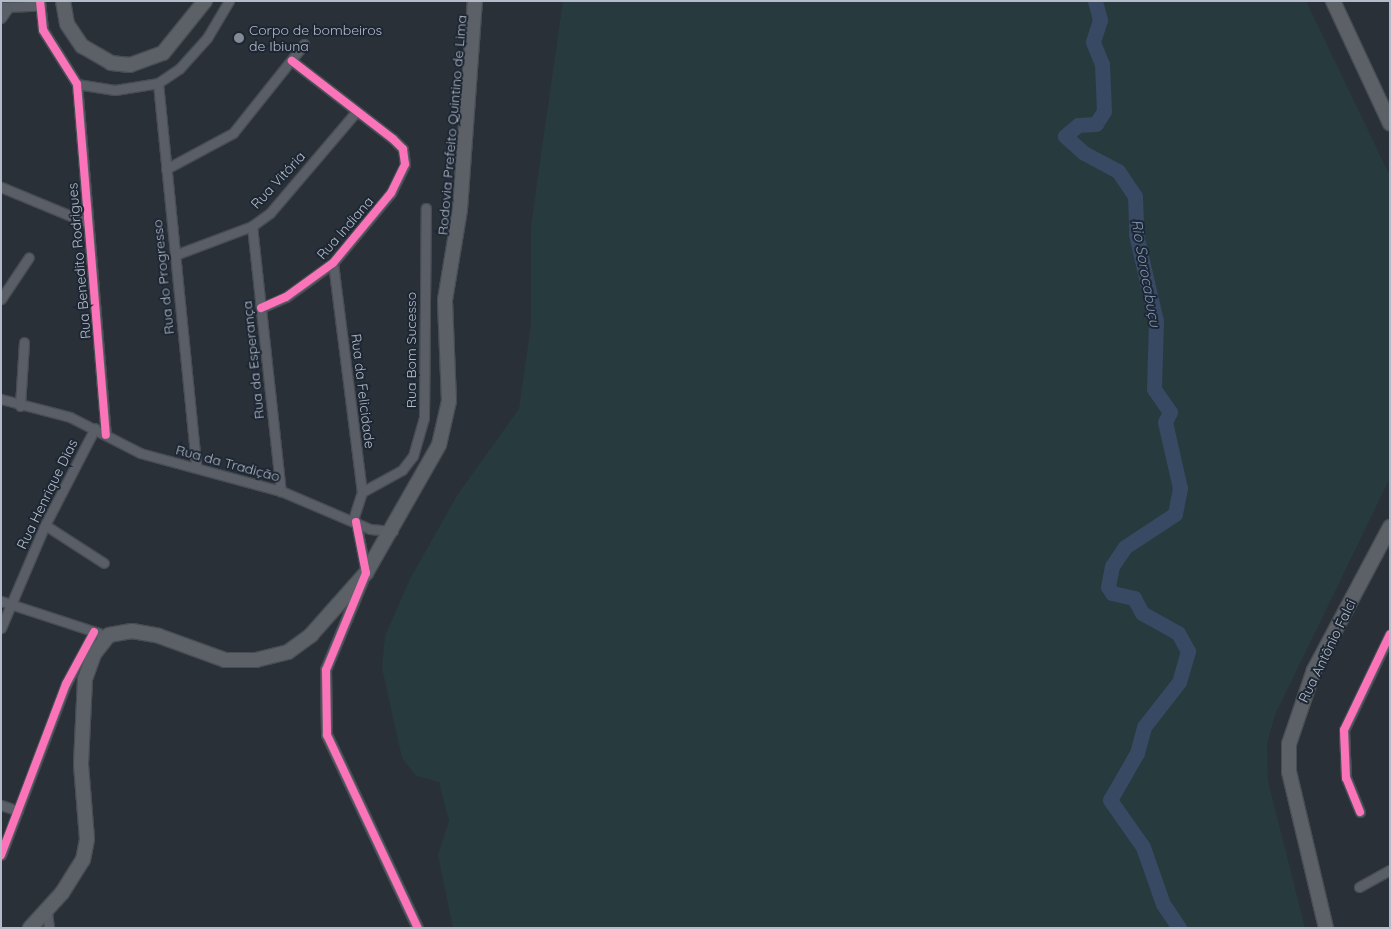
<!DOCTYPE html>
<meta charset="utf-8">
<style>
body{margin:0}
#map{position:relative;width:1391px;height:929px;overflow:hidden;background:#2a3038;font-family:Quicksand,sans-serif}
div>[style]{position:absolute}
.green>*{inset:0;background:#273a3e}
.river>*{height:15px;margin:-7.5px;padding:0 7.5px;transform-origin:7.5px;border-radius:7.5px;background:#384963}
.roads{filter:drop-shadow(1px 0 #484c53) drop-shadow(-1px 0 #484c53) drop-shadow(0 1px #484c53) drop-shadow(0 -1px #484c53)}
.minor>*{height:9px;margin:-4.5px;padding:0 4.5px;transform-origin:4.5px;border-radius:4.5px;background:#5a5e66}
.tertiary>*{height:10px;margin:-5px;padding:0 5px;transform-origin:5px;border-radius:5px;background:#5a5e66}
.primary>*{height:14px;margin:-7px;padding:0 7px;transform-origin:7px;border-radius:7px;background:#5c6168}
.cycleway>*{height:8px;margin:-4px;padding:0 4px;transform-origin:4px;border-radius:4px;background:#fb73b8}
.dots>*{width:14px;height:14px;translate:-50% -50%;box-sizing:border-box;border:2px solid #1d2633;border-radius:50%}
span{translate:-50% -50%;white-space:nowrap;text-align:center;line-height:1.15;-webkit-text-stroke:4px #1d2633;paint-order:stroke}
.poi-label{font-size:14px;color:#b4bcc9}
.left{translate:0 -50%;text-align:left}
.street-label{font-size:14px;color:#b4bcc9}
.water-label{font-size:15px;color:#7c92b1;font-style:italic}
.frame{position:absolute;inset:0;border:2px solid #b4bcc9;pointer-events:none}
</style>
<div id="map">
<div class="green">
<i style="clip-path:polygon(563px 1px,1306px 1px,1390px 176px,1390px 478px,1275px 715px,1267px 744px,1268px 781px,1305px 928px,453px 928px,438px 855px,449px 821px,439px 782px,416px 776px,402px 758px,382px 668px,385px 636px,410px 579px,458px 494px,519px 409px,531px 325px,531px 226px)"></i>
</div>
<div class="river">
<i style="left:1095px;top:1px;width:20px;rotate:75deg"></i>
<i style="left:1100px;top:20px;width:23px;rotate:108deg"></i>
<i style="left:1093px;top:42px;width:24px;rotate:68deg"></i>
<i style="left:1102px;top:64px;width:47px;rotate:87.6deg"></i>
<i style="left:1104px;top:111px;width:15px;rotate:122deg"></i>
<i style="left:1096px;top:124px;width:18px;rotate:177deg"></i>
<i style="left:1078px;top:125px;width:17px;rotate:140deg"></i>
<i style="left:1065px;top:136px;width:25px;rotate:42deg"></i>
<i style="left:1084px;top:153px;width:38px;rotate:28deg"></i>
<i style="left:1118px;top:171px;width:30px;rotate:56deg"></i>
<i style="left:1135px;top:196px;width:38px;rotate:88deg"></i>
<i style="left:1136px;top:234px;width:89px;rotate:77.1deg"></i>
<i style="left:1156px;top:321px;width:68px;rotate:91.7deg"></i>
<i style="left:1154px;top:389px;width:28px;rotate:55deg"></i>
<i style="left:1170px;top:412px;width:11px;rotate:117deg"></i>
<i style="left:1165px;top:422px;width:68px;rotate:77.2deg"></i>
<i style="left:1180px;top:488px;width:26px;rotate:101deg"></i>
<i style="left:1175px;top:514px;width:60px;rotate:146.6deg"></i>
<i style="left:1125px;top:547px;width:23px;rotate:124deg"></i>
<i style="left:1112px;top:566px;width:21px;rotate:101deg"></i>
<i style="left:1108px;top:587px;width:7px;rotate:56deg"></i>
<i style="left:1112px;top:593px;width:23px;rotate:13deg"></i>
<i style="left:1134px;top:598px;width:17px;rotate:62deg"></i>
<i style="left:1142px;top:613px;width:41px;rotate:29.1deg"></i>
<i style="left:1178px;top:633px;width:21px;rotate:61deg"></i>
<i style="left:1188px;top:651px;width:32px;rotate:106deg"></i>
<i style="left:1179px;top:682px;width:57px;rotate:127.9deg"></i>
<i style="left:1144px;top:727px;width:27px;rotate:105deg"></i>
<i style="left:1137px;top:753px;width:54px;rotate:119.9deg"></i>
<i style="left:1110px;top:800px;width:57px;rotate:54.9deg"></i>
<i style="left:1143px;top:847px;width:60px;rotate:70.7deg"></i>
<i style="left:1163px;top:904px;width:29px;rotate:56deg"></i>
</div>
<div class="roads">
<div class="minor">
<i style="left:40px;top:1px;width:29px;rotate:84deg"></i>
<i style="left:43px;top:30px;width:64px;rotate:57.8deg"></i>
<i style="left:77px;top:84px;width:352px;rotate:85.3deg"></i>
<i style="left:1px;top:7px;width:37px;rotate:-2deg"></i>
<i style="left:1px;top:18px;width:12px;rotate:-55deg"></i>
<i style="left:158px;top:83px;width:386px;rotate:84.3deg"></i>
<i style="left:77px;top:84px;width:38px;rotate:9deg"></i>
<i style="left:115px;top:90px;width:44px;rotate:-9.2deg"></i>
<i style="left:158px;top:83px;width:25px;rotate:-34deg"></i>
<i style="left:179px;top:69px;width:42px;rotate:-47.9deg"></i>
<i style="left:207px;top:38px;width:43px;rotate:-59.3deg"></i>
<i style="left:166px;top:169px;width:76px;rotate:-28.2deg"></i>
<i style="left:233px;top:133px;width:114px;rotate:-51.4deg"></i>
<i style="left:1px;top:187px;width:94px;rotate:22.5deg"></i>
<i style="left:252px;top:226px;width:267px;rotate:83.8deg"></i>
<i style="left:175px;top:255px;width:82px;rotate:-20.6deg"></i>
<i style="left:252px;top:226px;width:22px;rotate:-36deg"></i>
<i style="left:270px;top:213px;width:133px;rotate:-49.6deg"></i>
<i style="left:333px;top:263px;width:231px;rotate:82.8deg"></i>
<i style="left:362px;top:492px;width:29px;rotate:108deg"></i>
<i style="left:1px;top:299px;width:50px;rotate:-56.3deg"></i>
<i style="left:261px;top:308px;width:27px;rotate:-24deg"></i>
<i style="left:286px;top:297px;width:58px;rotate:-35.9deg"></i>
<i style="left:333px;top:263px;width:91px;rotate:-50.4deg"></i>
<i style="left:391px;top:193px;width:32px;rotate:-64deg"></i>
<i style="left:405px;top:164px;width:15px;rotate:-98deg"></i>
<i style="left:403px;top:149px;width:14px;rotate:-135deg"></i>
<i style="left:393px;top:139px;width:128px;rotate:-142.3deg"></i>
<i style="left:1px;top:399px;width:71px;rotate:14.6deg"></i>
<i style="left:70px;top:417px;width:79px;rotate:27.2deg"></i>
<i style="left:140px;top:453px;width:146px;rotate:15.1deg"></i>
<i style="left:281px;top:491px;width:97px;rotate:23.1deg"></i>
<i style="left:370px;top:529px;width:23px;rotate:5deg"></i>
<i style="left:20px;top:406px;width:64px;rotate:-86.4deg"></i>
<i style="left:362px;top:492px;width:46px;rotate:-28.8deg"></i>
<i style="left:402px;top:470px;width:18px;rotate:-52deg"></i>
<i style="left:413px;top:456px;width:40px;rotate:-74deg"></i>
<i style="left:424px;top:418px;width:210px;rotate:-89.5deg"></i>
<i style="left:356px;top:522px;width:52px;rotate:78.9deg"></i>
<i style="left:45px;top:525px;width:70px;rotate:32.8deg"></i>
<i style="left:1px;top:601px;width:103px;rotate:18.1deg"></i>
<i style="left:1px;top:628px;width:112px;rotate:-66.9deg"></i>
<i style="left:45px;top:525px;width:109px;rotate:-62.7deg"></i>
<i style="left:1px;top:805px;width:18px;rotate:19deg"></i>
<i style="left:1360px;top:812px;width:37px;rotate:-112deg"></i>
<i style="left:1346px;top:778px;width:48px;rotate:-92.4deg"></i>
<i style="left:1344px;top:730px;width:106px;rotate:-64.4deg"></i>
<i style="left:1px;top:855px;width:183px;rotate:-69.2deg"></i>
<i style="left:66px;top:684px;width:59px;rotate:-61.7deg"></i>
<i style="left:1359px;top:887px;width:35px;rotate:-29deg"></i>
<i style="left:47px;top:912px;width:16px;rotate:83deg"></i>
</div>
<div class="tertiary">
<i style="left:363px;top:581px;width:96px;rotate:112.6deg"></i>
<i style="left:326px;top:670px;width:65px;rotate:89.1deg"></i>
<i style="left:327px;top:735px;width:213px;rotate:64.8deg"></i>
</div>
<div class="primary">
<i style="left:63px;top:1px;width:23px;rotate:80deg"></i>
<i style="left:67px;top:24px;width:27px;rotate:56deg"></i>
<i style="left:82px;top:46px;width:34px;rotate:30deg"></i>
<i style="left:111px;top:63px;width:19px;rotate:6deg"></i>
<i style="left:130px;top:65px;width:35px;rotate:-20deg"></i>
<i style="left:163px;top:53px;width:67px;rotate:-51.1deg"></i>
<i style="left:1333px;top:1px;width:135px;rotate:65deg"></i>
<i style="left:30px;top:928px;width:47px;rotate:-47.6deg"></i>
<i style="left:62px;top:893px;width:39px;rotate:-58deg"></i>
<i style="left:83px;top:860px;width:21px;rotate:-79deg"></i>
<i style="left:87px;top:839px;width:75px;rotate:-94.6deg"></i>
<i style="left:81px;top:764px;width:85px;rotate:-87.3deg"></i>
<i style="left:85px;top:679px;width:27px;rotate:-70deg"></i>
<i style="left:94px;top:654px;width:24px;rotate:-52deg"></i>
<i style="left:109px;top:635px;width:23px;rotate:-10deg"></i>
<i style="left:132px;top:631px;width:27px;rotate:10deg"></i>
<i style="left:159px;top:636px;width:70px;rotate:20deg"></i>
<i style="left:225px;top:660px;width:31px"></i>
<i style="left:256px;top:660px;width:33px;rotate:-14deg"></i>
<i style="left:288px;top:652px;width:29px;rotate:-36deg"></i>
<i style="left:311px;top:635px;width:83px;rotate:-48.4deg"></i>
<i style="left:366px;top:573px;width:147px;rotate:-60.3deg"></i>
<i style="left:439px;top:445px;width:45px;rotate:-77.2deg"></i>
<i style="left:449px;top:401px;width:101px;rotate:-92.3deg"></i>
<i style="left:445px;top:300px;width:92px;rotate:-80.6deg"></i>
<i style="left:460px;top:209px;width:209px;rotate:-85.9deg"></i>
<i style="left:1326px;top:928px;width:160px;rotate:-103.3deg"></i>
<i style="left:1289px;top:772px;width:28px;rotate:-90deg"></i>
<i style="left:1289px;top:744px;width:78px;rotate:-71.3deg"></i>
<i style="left:1314px;top:670px;width:162px;rotate:-62deg"></i>
</div>
</div>
<div class="cycleway">
<i style="left:40px;top:1px;width:29px;rotate:84deg"></i>
<i style="left:43px;top:30px;width:64px;rotate:57.8deg"></i>
<i style="left:77px;top:84px;width:352px;rotate:85.3deg"></i>
<i style="left:261px;top:308px;width:27px;rotate:-24deg"></i>
<i style="left:286px;top:297px;width:58px;rotate:-35.9deg"></i>
<i style="left:333px;top:263px;width:91px;rotate:-50.4deg"></i>
<i style="left:391px;top:193px;width:32px;rotate:-64deg"></i>
<i style="left:405px;top:164px;width:15px;rotate:-98deg"></i>
<i style="left:403px;top:149px;width:14px;rotate:-135deg"></i>
<i style="left:393px;top:139px;width:128px;rotate:-142.3deg"></i>
<i style="left:356px;top:522px;width:52px;rotate:78.9deg"></i>
<i style="left:366px;top:573px;width:105px;rotate:112.4deg"></i>
<i style="left:326px;top:670px;width:65px;rotate:89.1deg"></i>
<i style="left:327px;top:735px;width:213px;rotate:64.8deg"></i>
<i style="left:1360px;top:812px;width:37px;rotate:-112deg"></i>
<i style="left:1346px;top:778px;width:48px;rotate:-92.4deg"></i>
<i style="left:1344px;top:730px;width:106px;rotate:-64.4deg"></i>
<i style="left:1px;top:855px;width:183px;rotate:-69.2deg"></i>
<i style="left:66px;top:684px;width:59px;rotate:-61.7deg"></i>
</div>
<div class="dots">
<i style="left:239px;top:38px;background:#848b96"></i>
</div>
<div class="poi-label">
<span class="left" style="left:249px;top:38px">Corpo de bombeiros<br>de Ibiuna</span>
</div>
<div class="street-label">
<span style="left:452px;top:125px;rotate:-85deg">Rodovia Prefeito Quintino de Lima</span>
<span style="left:278px;top:180px;rotate:-47deg">Rua Vitória</span>
<span style="left:345px;top:228px;rotate:-49deg">Rua Indiana</span>
<span style="left:79px;top:261px;rotate:-95deg">Rua Benedito Rodrigues</span>
<span style="left:163px;top:277px;rotate:-96deg">Rua do Progresso</span>
<span style="left:411px;top:350px;rotate:-90deg">Rua Bom Sucesso</span>
<span style="left:253px;top:360px;rotate:-96deg">Rua da Esperança</span>
<span style="left:363px;top:391px;rotate:83deg">Rua da Felicidade</span>
<span style="left:228px;top:463px;rotate:15deg">Rua da Tradição</span>
<span style="left:47px;top:494px;rotate:-64deg">Rua Henrique Dias</span>
<span style="left:1327px;top:651px;rotate:-64deg">Rua Antônio Falci</span>
</div>
<div class="water-label">
<span style="left:1146px;top:273px;rotate:80deg">Rio Sorocabuçu</span>
</div>
<div class="frame"></div>
</div>
